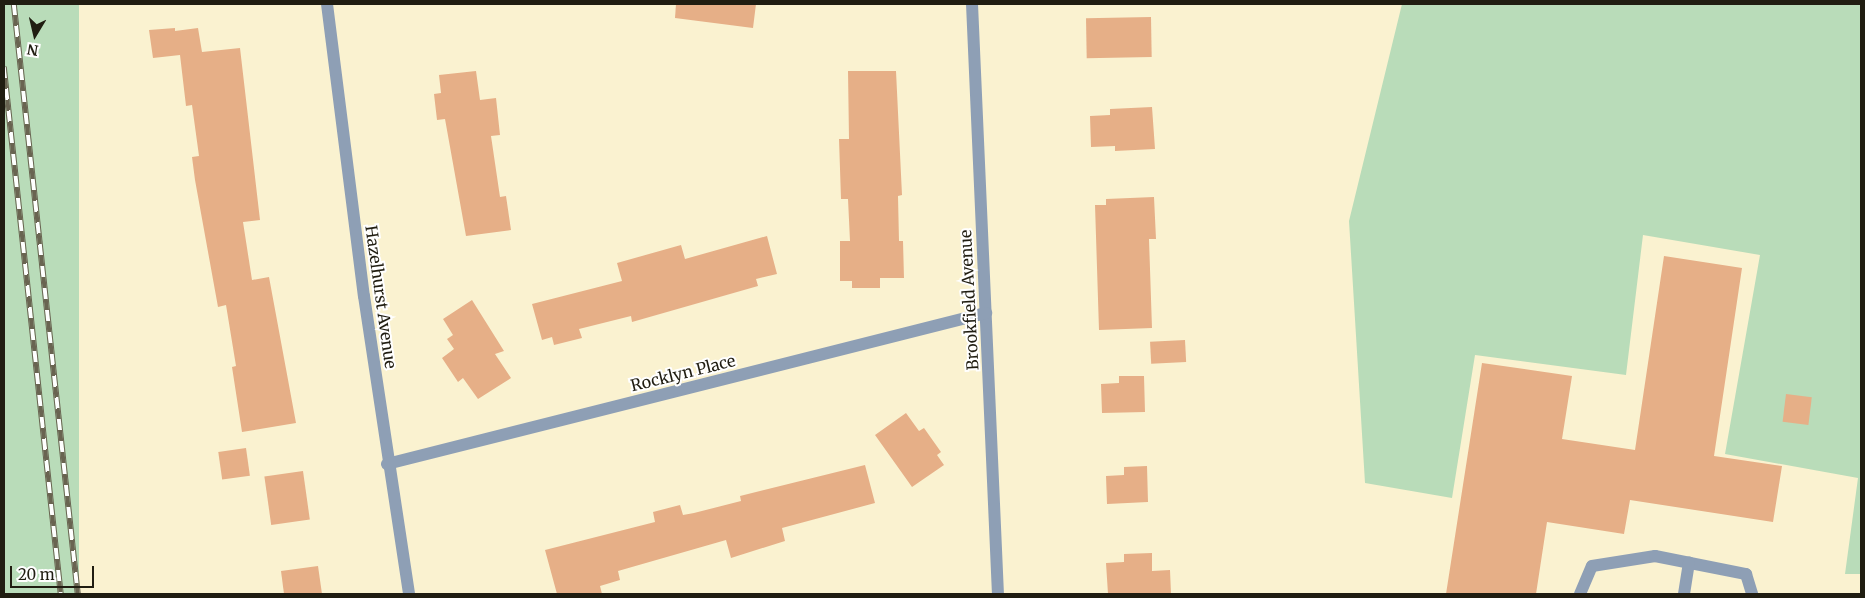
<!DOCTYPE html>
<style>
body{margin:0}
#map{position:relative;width:1865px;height:598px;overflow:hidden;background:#faf2d0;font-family:Merriweather,serif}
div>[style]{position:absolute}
.green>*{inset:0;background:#b9dcb9;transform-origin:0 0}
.building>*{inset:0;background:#e6af87;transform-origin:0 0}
.service>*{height:12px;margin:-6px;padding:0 6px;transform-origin:6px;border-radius:6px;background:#8e9fb5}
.minor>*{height:12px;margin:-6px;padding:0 6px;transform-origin:6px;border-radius:6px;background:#8e9fb5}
.rail>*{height:5.5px;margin-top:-2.75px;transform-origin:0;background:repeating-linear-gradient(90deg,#fff 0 11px,#696451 0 22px);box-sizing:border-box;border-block:1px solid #696451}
span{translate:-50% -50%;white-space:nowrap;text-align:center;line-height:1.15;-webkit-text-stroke:4px #fff;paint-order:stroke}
.street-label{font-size:16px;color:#201d11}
.frame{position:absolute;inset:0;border:5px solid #201d11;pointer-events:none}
.north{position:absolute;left:10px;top:10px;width:50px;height:50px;-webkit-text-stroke:4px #fff;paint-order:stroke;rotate:189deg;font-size:14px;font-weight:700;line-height:20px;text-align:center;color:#201d11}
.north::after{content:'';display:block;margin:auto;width:18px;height:22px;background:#201d11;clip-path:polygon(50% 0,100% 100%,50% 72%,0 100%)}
.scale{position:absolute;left:10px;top:566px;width:84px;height:22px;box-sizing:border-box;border:2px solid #201d11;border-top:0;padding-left:6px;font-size:15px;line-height:18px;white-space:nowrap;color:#201d11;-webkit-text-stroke:4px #fff;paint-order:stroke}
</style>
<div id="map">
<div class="green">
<i style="left:5px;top:4px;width:74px;height:595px"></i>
<i style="clip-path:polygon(1402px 4px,1861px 4px,1861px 574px,1845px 574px,1858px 478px,1725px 454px,1760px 255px,1643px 235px,1626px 375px,1475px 355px,1452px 498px,1365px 483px,1349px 221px)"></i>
</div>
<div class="building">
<i style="clip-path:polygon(676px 4px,756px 4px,753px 28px,675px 18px)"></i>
<i style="left:1151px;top:17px;width:40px;height:65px;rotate:89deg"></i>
<i style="clip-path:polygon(175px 28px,175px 31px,198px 28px,202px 52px,240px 48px,260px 220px,243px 222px,252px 280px,269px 277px,296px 423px,242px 432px,232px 367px,236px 366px,226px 305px,218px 307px,195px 180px,192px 157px,199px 156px,192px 105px,186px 106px,180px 55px,153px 58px,149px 30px)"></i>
<i style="clip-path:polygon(476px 71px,480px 100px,496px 98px,500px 135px,491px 136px,500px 197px,506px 196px,511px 230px,466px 236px,445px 119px,437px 120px,434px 94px,441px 93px,439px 75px)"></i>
<i style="clip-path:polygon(848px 71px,896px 71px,902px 195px,898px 196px,899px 241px,903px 241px,904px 278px,880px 278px,880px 288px,852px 288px,852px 281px,840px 281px,840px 241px,850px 241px,848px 199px,841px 199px,839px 139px,849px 139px)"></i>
<i style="clip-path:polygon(1152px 107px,1155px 149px,1115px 151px,1115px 146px,1091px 147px,1090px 116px,1110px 115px,1110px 109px)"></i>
<i style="clip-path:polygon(1154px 197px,1156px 239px,1149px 239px,1152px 328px,1099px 330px,1095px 205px,1106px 205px,1106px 199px)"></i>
<i style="clip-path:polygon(767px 236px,777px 274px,756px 279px,758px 286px,632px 322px,631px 316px,579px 329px,582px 338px,554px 345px,552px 337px,542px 340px,532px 304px,622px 281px,617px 263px,681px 245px,685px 259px)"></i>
<i style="clip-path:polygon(1664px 256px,1742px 268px,1714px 456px,1782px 466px,1773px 522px,1630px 500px,1624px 534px,1547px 522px,1536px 594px,1446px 594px,1482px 363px,1572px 376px,1562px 439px,1635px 450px)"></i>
<i style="clip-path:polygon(472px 300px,504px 351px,495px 354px,511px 378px,478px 399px,463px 378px,458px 382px,442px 358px,454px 349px,447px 339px,453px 335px,443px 319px)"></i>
<i style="left:1185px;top:340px;width:22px;height:35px;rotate:87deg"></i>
<i style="clip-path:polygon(1119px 376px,1144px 376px,1145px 412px,1102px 413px,1101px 384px,1119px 383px)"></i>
<i style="left:1786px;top:394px;width:26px;height:28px;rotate:7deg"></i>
<i style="clip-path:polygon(906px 413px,919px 431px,924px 428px,941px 452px,937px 455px,944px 465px,912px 487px,875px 435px)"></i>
<i style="left:246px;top:448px;width:28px;height:28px;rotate:82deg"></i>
<i style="clip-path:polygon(865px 465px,875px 503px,782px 528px,785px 541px,731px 558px,726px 540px,618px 571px,620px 580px,600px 586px,602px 594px,557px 594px,545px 550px,655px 522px,653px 512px,680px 505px,683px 515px,694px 513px,741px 501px,740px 496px)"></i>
<i style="clip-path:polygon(1147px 466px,1148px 502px,1107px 504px,1106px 476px,1124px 475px,1124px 467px)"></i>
<i style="left:303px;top:471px;width:49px;height:39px;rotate:82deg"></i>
<i style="clip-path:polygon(1152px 553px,1152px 571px,1170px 570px,1171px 594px,1108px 594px,1106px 563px,1124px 562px,1124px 554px)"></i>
<i style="clip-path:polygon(318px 566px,322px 594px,284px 594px,281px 571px)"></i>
</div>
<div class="service">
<i style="left:1580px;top:594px;width:30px;rotate:-67deg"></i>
<i style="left:1592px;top:566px;width:64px;rotate:-9deg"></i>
<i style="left:1655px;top:556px;width:93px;rotate:11.2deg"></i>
<i style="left:1746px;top:574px;width:21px;rotate:73deg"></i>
<i style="left:1684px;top:594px;width:32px;rotate:-81deg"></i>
</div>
<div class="minor">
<i style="left:327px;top:4px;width:294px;rotate:82.8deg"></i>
<i style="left:364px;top:296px;width:301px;rotate:81.4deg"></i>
<i style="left:972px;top:4px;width:591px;rotate:87.48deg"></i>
<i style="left:387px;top:464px;width:618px;rotate:-14.15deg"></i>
</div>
<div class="rail">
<i style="left:14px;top:4px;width:593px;rotate:83.81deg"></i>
<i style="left:4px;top:67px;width:530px;rotate:83.83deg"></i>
</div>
<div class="street-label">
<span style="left:381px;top:297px;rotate:82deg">Hazelhurst Avenue</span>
<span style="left:969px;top:300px;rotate:-93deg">Brookfield Avenue</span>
<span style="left:683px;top:373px;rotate:-14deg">Rocklyn Place</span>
</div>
<div class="frame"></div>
<div class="north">N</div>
<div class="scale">20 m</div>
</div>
